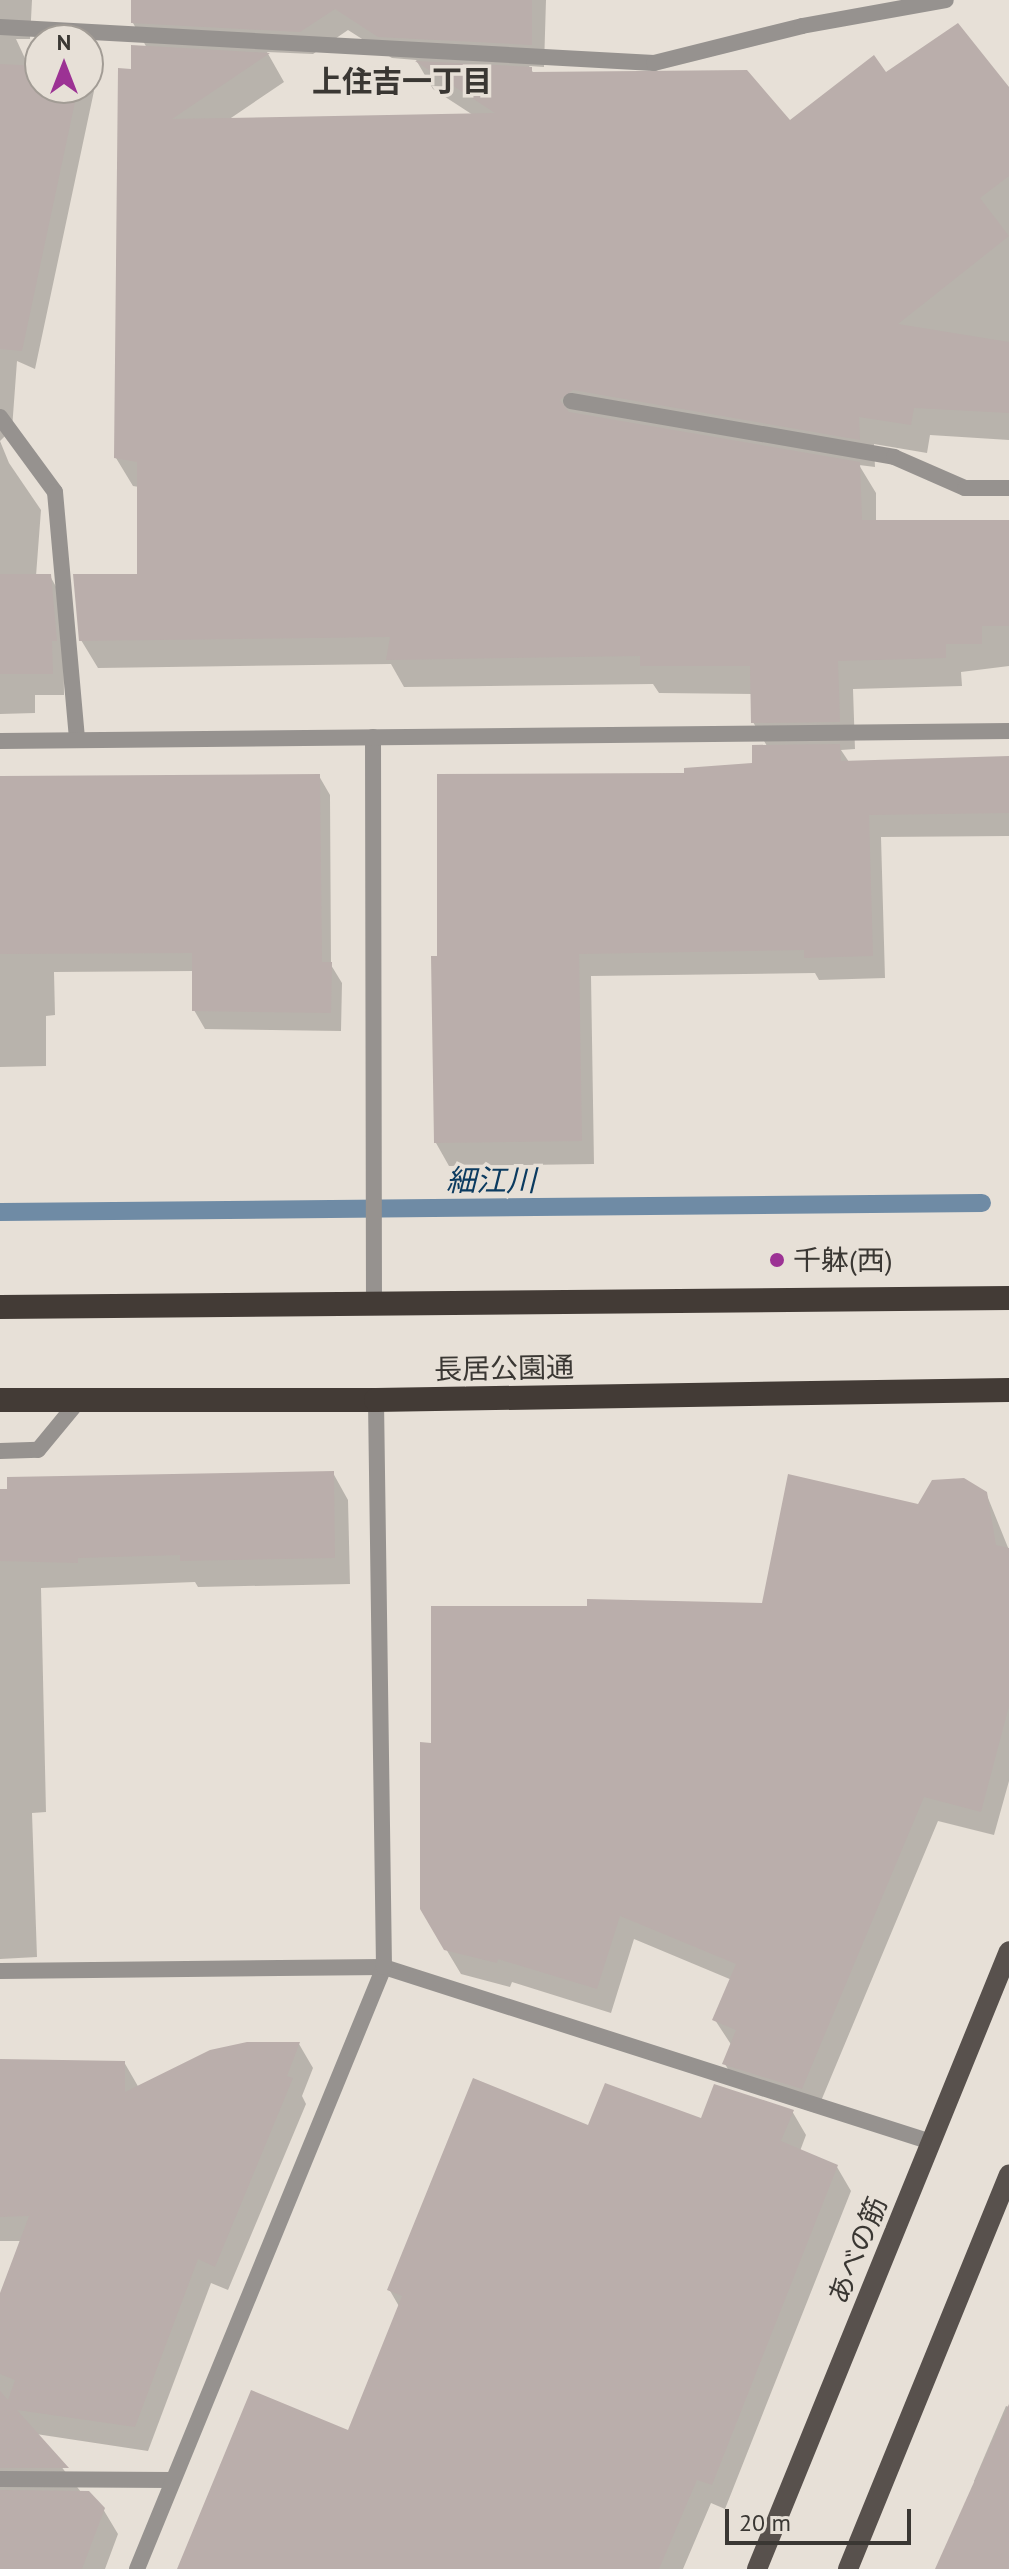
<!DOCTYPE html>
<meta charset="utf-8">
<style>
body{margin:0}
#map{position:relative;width:1009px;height:2569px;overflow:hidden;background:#e7e0d7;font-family:"PT Sans","Noto Sans JP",sans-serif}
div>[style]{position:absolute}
.shadow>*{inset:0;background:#0003}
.stream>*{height:18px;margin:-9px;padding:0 9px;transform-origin:9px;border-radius:9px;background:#6f8ba5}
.building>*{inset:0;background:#baaeab}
.street>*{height:16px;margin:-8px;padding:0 8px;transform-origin:8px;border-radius:8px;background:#96928f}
.primary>*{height:20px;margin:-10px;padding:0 10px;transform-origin:10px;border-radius:10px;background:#58514d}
.highway>*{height:24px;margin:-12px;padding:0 12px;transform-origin:12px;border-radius:12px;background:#433b36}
.dots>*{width:22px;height:22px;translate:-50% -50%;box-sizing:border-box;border:4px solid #e7e0d7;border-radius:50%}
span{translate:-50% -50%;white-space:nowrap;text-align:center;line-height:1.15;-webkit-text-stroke:7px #e7e0d7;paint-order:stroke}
.poi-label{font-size:28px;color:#3a3733}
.left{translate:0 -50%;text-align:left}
.street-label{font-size:28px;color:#3a3733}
.neighbourhood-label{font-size:30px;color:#3a3733;font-weight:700}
.water-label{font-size:30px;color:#0c3b60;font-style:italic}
.north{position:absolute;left:24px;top:24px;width:80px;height:80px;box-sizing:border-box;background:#e7e0d7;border:2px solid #a29c95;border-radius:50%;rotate:0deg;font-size:22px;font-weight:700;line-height:32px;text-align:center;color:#3a3733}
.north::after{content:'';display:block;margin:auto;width:28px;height:36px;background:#9c3294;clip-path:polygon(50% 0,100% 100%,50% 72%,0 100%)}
.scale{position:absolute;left:725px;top:2509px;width:186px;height:36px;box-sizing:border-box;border:4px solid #3a3733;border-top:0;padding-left:10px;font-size:24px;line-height:28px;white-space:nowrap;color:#3a3733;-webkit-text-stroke:6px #e7e0d7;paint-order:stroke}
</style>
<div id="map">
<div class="shadow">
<i style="clip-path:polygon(0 0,32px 0,30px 39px,16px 39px,29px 67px,40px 68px,40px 88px,88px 88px,88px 80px,94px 91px,35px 369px,17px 361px,12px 429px,0 441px,9px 463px,41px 510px,36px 576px,50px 576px,63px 599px,64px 695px,35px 695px,35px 713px,0 714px)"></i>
<i style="clip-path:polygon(evenodd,133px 0,546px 0,544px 67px,529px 66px,534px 74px,790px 122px,886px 74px,1009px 90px,1009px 440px,930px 435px,927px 453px,874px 444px,875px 467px,859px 465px,876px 493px,876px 522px,1009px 522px,1009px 666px,961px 672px,962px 686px,853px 689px,855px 749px,841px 750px,849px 762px,1009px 759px,1009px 836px,881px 837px,885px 978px,819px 980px,815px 973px,591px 976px,594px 1164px,449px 1166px,436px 1143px,439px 958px,686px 775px,754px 765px,767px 746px,753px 722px,753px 694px,659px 693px,653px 684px,404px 687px,391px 664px,98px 668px,81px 640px,139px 576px,139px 487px,133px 486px,116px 458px,133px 71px,147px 48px,133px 23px,133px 0,348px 30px,392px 58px,416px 60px,433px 89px,473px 115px,228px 120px,284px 82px,267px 52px,313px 54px,348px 30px)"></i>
<i style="clip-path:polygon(319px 776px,330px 795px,331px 965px,342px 983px,341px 1031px,205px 1029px,194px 1010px,194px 971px,54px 972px,55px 1015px,46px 1016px,46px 1066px,0 1067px,0 778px)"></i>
<i style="clip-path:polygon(333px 1473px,348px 1500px,350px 1584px,198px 1587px,195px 1582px,41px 1588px,46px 1812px,32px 1813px,37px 1957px,0 1959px,0 1491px)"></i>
<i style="clip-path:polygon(986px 1493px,1009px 1550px,1009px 1781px,994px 1835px,938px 1821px,816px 2113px,739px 2088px,725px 2064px,732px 2046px,715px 2020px,732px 1980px,634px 1939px,611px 2013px,512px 1982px,510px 1987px,461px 1974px,422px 1909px,433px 1745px,764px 1605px,919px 1506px)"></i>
<i style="clip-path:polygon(299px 2044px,313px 2068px,302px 2096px,306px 2104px,228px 2290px,211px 2283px,148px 2451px,36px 2434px,81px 2492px,103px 2509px,118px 2534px,105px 2569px,0 2569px,0 2299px,22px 2241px,0 2241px,0 2061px,124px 2062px,139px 2088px)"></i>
<i style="clip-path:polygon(792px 2111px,806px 2135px,800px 2151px,837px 2167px,851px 2191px,725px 2509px,711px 2503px,683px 2569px,178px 2569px,349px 2433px,400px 2308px,389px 2289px,589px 2127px)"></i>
<i style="clip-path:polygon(1006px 2406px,1009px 2407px,1009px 2512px,987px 2504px,974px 2481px)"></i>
</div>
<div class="stream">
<i style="left:0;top:1212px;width:982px;rotate:-0.53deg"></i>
</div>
<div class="building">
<i style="clip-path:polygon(131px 0,532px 0,532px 45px,378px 37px,335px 9px,300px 32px,131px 23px)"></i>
<i style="clip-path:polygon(958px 23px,1009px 87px,1009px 176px,980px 198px,1009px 236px,898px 324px,1009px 342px,1009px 413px,914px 408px,911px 425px,859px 417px,860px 440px,573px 390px,560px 400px,569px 412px,860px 462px,862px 520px,1009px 520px,1009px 626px,982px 626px,982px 644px,946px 644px,946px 658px,838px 661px,840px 722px,751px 723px,750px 666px,640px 666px,640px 656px,386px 660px,390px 637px,79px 641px,73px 574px,137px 574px,137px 462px,114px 458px,118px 68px,131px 69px,131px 45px,270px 53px,172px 119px,495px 113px,415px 61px,532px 67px,532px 72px,747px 70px,790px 120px,874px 55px,886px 72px)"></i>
<i style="clip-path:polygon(0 64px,40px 66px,40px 88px,78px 88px,22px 351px,0 349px)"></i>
<i style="clip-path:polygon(0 574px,51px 574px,57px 641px,52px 641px,53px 674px,0 674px)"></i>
<i style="clip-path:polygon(840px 744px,841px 761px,1009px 756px,1009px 813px,869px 815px,873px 956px,804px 958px,804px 950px,579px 954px,582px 1141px,434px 1143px,431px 956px,437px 956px,437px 774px,684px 773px,684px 768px,752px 763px,752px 745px)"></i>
<i style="clip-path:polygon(320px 774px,322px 962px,332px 962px,331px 1013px,192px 1011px,192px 953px,0 954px,0 776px)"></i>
<i style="clip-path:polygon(334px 1471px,335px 1558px,180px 1561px,180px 1555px,78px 1558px,78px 1563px,0 1561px,0 1489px,7px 1489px,7px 1477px)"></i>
<i style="clip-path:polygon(788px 1474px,918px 1504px,932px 1480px,964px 1478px,987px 1492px,996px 1545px,1009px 1548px,1009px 1706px,981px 1812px,924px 1797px,802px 2089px,722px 2064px,736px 2030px,712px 2020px,736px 1964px,620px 1916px,597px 1989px,498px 1959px,497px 1963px,444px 1950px,420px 1909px,420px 1742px,431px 1743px,431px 1606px,587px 1606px,587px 1599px,762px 1603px)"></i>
<i style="clip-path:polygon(247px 2042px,300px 2042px,287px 2076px,293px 2078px,215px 2267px,198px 2259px,135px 2427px,17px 2410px,69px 2468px,0 2468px,0 2391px,8px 2400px,15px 2380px,0 2374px,0 2293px,29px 2216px,0 2217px,0 2059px,125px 2061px,125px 2092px,210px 2050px)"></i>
<i style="clip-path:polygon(473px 2078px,588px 2125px,605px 2083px,701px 2118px,714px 2084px,794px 2110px,781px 2141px,838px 2165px,712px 2485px,697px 2480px,659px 2569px,177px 2569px,251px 2390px,348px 2430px,402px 2296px,387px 2290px)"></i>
<i style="clip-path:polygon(1009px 2404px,1009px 2569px,935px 2569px)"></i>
<i style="clip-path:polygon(0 2490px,89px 2491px,105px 2508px,82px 2569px,0 2569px)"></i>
</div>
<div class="street">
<i style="left:0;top:27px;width:655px;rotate:3.15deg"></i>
<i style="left:654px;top:63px;width:153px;rotate:-14deg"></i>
<i style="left:802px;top:26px;width:146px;rotate:-10.2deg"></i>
<i style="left:571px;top:401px;width:328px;rotate:9.8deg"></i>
<i style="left:894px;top:457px;width:77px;rotate:23.6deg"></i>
<i style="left:965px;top:488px;width:44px"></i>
<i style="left:0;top:417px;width:93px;rotate:53.7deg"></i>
<i style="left:55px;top:492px;width:249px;rotate:84.9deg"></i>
<i style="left:373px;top:737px;width:566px;rotate:89.9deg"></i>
<i style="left:0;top:741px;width:1009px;rotate:-0.57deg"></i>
<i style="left:0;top:1451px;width:38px;rotate:-2deg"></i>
<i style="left:38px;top:1450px;width:66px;rotate:-50.5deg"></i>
<i style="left:0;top:1971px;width:384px;rotate:-0.6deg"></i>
<i style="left:384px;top:1967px;width:574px;rotate:17.74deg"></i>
<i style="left:0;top:2479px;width:172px;rotate:0.3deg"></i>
<i style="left:137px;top:2569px;width:651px;rotate:-67.69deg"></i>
<i style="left:384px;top:1967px;width:567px;rotate:-90.81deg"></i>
</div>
<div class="primary">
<i style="left:757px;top:2569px;width:667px;rotate:-67.82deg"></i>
<i style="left:848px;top:2569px;width:426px;rotate:-67.8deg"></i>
</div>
<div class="highway">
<i style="left:0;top:1307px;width:1009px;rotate:-0.51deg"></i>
<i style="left:0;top:1400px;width:376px"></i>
<i style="left:376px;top:1400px;width:633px;rotate:-0.91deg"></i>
</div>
<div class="dots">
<i style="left:777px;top:1260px;background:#9c3294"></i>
</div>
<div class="poi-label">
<span class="left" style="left:793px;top:1260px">千躰(西)</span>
</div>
<div class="street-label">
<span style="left:504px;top:1368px;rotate:-1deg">長居公園通</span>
<span style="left:857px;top:2250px;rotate:-68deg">あべの筋</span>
</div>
<div class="neighbourhood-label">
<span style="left:402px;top:81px">上住吉一丁目</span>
</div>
<div class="water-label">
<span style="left:491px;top:1180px">細江川</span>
</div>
<div class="north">N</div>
<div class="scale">20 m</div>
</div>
